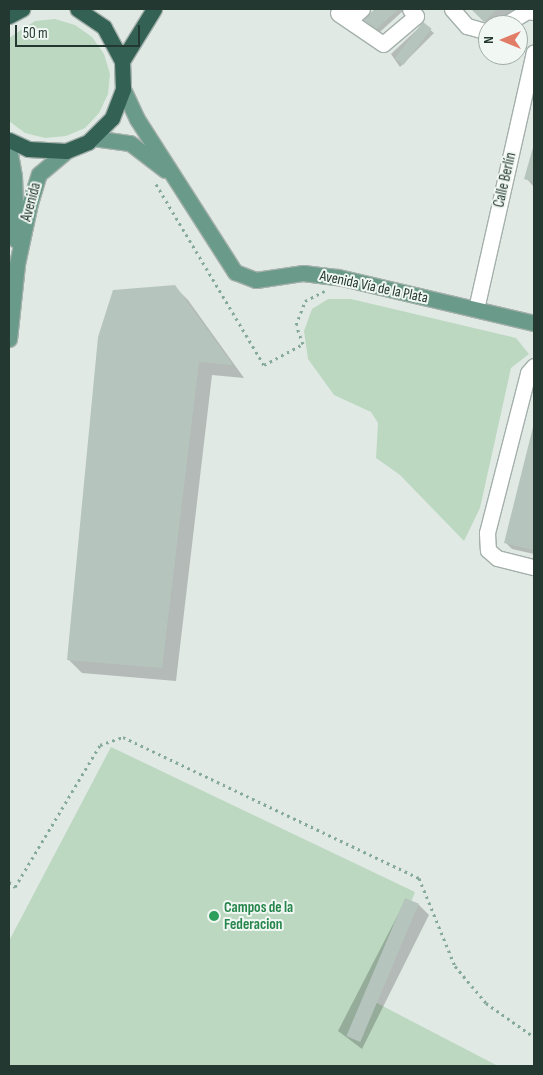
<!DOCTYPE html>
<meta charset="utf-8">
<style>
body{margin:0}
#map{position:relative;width:543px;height:1075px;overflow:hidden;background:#e1e9e5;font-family:"Sofia Sans Condensed",sans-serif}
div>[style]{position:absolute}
.green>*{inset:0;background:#bcd8c1}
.shadow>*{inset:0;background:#0003}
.building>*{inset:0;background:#b6c4be;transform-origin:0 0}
.path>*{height:3px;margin-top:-1.5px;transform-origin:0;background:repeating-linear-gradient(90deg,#85a99b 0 2.5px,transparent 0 6.5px)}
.roads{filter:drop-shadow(1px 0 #a4b0ab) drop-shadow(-1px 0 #a4b0ab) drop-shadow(0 1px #a4b0ab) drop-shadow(0 -1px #a4b0ab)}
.minor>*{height:15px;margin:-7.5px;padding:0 7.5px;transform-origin:7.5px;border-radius:7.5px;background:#fff}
.major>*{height:15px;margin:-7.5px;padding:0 7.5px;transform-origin:7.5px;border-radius:7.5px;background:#6a9a8a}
.highway>*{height:15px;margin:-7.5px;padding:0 7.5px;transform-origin:7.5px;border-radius:7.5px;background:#336154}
.dots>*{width:14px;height:14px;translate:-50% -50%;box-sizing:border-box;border:2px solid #f1f7f3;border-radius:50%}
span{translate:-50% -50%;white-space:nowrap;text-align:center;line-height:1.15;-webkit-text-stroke:4px #f1f7f3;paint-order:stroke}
.street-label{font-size:15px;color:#233831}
.leisure-label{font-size:15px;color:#27864d;font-weight:700}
.left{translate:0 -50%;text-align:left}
.frame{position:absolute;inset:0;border:10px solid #233831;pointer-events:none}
.north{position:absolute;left:478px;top:15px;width:50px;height:50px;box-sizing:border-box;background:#f1f7f3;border:1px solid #9faba5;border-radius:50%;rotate:270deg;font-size:14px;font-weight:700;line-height:20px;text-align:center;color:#233831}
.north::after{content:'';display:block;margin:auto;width:18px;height:22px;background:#e17c67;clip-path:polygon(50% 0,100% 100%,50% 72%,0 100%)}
.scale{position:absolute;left:15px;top:25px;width:125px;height:22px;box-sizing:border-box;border:2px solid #233831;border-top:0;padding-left:6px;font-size:15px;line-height:18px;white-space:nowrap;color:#233831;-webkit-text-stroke:4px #f1f7f3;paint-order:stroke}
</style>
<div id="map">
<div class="green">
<i style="clip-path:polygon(55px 19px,75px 25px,92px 37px,104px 54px,110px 74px,108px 94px,99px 113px,85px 128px,66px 136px,45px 138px,25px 133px,9px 121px,9px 38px,35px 21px)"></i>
<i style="clip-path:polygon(328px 299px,351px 299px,516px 338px,529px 354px,511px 368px,480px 508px,464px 541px,400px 475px,376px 458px,378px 423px,371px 412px,334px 395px,308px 359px,304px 331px,312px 309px)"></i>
<i style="clip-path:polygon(111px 747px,415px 892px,373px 1001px,498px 1066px,9px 1066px,9px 941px)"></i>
</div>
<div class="shadow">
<i style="clip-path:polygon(377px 9px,404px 10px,369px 42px,353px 30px)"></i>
<i style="clip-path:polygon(473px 9px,525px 9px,508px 25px,488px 25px)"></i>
<i style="clip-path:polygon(423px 24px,434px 33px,400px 67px,391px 54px)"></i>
<i style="clip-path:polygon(534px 146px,534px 187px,526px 178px)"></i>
<i style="clip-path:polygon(174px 286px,188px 300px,244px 378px,212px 375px,176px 681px,82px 673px,69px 660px)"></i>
<i style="clip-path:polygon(534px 425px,534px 554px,512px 549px,505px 542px)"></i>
<i style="clip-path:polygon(406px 899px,419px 905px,429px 915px,362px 1049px,338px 1031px)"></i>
</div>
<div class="building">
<i style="clip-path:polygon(375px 9px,399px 9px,365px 39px,351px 30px)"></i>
<i style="clip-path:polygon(471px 9px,497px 9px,484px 22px)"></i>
<i style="left:423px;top:22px;width:11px;height:46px;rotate:38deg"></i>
<i style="clip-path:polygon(534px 144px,534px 182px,524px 179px)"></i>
<i style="clip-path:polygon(175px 285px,233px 365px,199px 362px,162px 668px,67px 660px,98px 337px,113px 290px)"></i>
<i style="clip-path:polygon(534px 423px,534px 550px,504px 543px)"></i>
<i style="left:405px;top:898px;width:15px;height:150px;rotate:23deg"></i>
</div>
<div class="path">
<i style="left:156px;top:184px;width:211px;rotate:59.2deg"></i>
<i style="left:264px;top:365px;width:44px;rotate:-28.3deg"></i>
<i style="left:303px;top:344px;width:20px;rotate:-110deg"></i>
<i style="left:296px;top:325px;width:26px;rotate:-69deg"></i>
<i style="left:305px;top:301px;width:22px;rotate:-27deg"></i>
<i style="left:9px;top:882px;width:8px;rotate:40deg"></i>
<i style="left:15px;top:887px;width:165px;rotate:-59.1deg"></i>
<i style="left:100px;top:745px;width:24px;rotate:-19deg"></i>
<i style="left:123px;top:737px;width:328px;rotate:25.5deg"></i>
<i style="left:419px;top:878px;width:95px;rotate:67.8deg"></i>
<i style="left:455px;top:966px;width:48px;rotate:50deg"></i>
<i style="left:486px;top:1003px;width:59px;rotate:35.3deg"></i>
</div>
<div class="roads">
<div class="minor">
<i style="left:452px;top:9px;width:23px;rotate:49deg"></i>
<i style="left:467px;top:26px;width:22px;rotate:16deg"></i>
<i style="left:338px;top:13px;width:16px;rotate:15deg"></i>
<i style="left:353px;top:17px;width:12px;rotate:-42deg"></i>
<i style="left:339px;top:14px;width:53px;rotate:34.3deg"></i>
<i style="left:383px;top:44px;width:43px;rotate:-40.3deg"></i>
<i style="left:416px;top:16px;width:9px;rotate:-131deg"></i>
<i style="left:504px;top:25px;width:27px;rotate:-31deg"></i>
<i style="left:527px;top:11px;width:7px;rotate:8deg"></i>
<i style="left:476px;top:309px;width:263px;rotate:-77.3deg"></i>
<i style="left:534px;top:366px;width:9px;rotate:131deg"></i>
<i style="left:528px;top:373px;width:165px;rotate:104.4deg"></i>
<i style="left:487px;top:533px;width:17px;rotate:87deg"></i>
<i style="left:488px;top:550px;width:12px;rotate:42deg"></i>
<i style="left:497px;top:558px;width:38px;rotate:14deg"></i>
</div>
<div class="major">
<i style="left:123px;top:89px;width:33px;rotate:65deg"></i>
<i style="left:137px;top:119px;width:182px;rotate:57.4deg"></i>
<i style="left:235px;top:272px;width:22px;rotate:21deg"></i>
<i style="left:256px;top:280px;width:48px;rotate:-8.5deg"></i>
<i style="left:303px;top:273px;width:35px;rotate:7deg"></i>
<i style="left:338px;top:277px;width:201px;rotate:13.2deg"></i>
<i style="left:93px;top:138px;width:37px;rotate:8deg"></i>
<i style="left:130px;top:143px;width:44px;rotate:37.6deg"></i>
<i style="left:9px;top:148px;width:28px;rotate:80deg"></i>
<i style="left:14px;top:176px;width:64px;rotate:88.2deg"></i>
<i style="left:9px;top:339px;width:75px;rotate:-83.9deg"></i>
<i style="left:17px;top:264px;width:62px;rotate:-78deg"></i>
<i style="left:30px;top:203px;width:30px;rotate:-73deg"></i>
<i style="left:39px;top:174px;width:35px;rotate:-40deg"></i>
</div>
<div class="highway">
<i style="left:9px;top:16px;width:15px;rotate:-28deg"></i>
<i style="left:122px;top:61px;width:61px;rotate:-58.4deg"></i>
<i style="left:9px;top:140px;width:21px;rotate:25deg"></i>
<i style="left:28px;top:149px;width:38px;rotate:3deg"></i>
<i style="left:66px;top:151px;width:24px;rotate:-22deg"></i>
<i style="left:88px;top:142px;width:34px;rotate:-45deg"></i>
<i style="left:112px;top:118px;width:31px;rotate:-69deg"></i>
<i style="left:123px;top:89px;width:28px;rotate:-92deg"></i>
<i style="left:122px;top:61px;width:38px;rotate:-118deg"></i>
<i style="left:104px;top:27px;width:32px;rotate:-146deg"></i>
</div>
</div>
<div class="dots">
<i style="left:214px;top:916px;background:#2e9e5b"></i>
</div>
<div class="street-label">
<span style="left:505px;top:180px;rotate:-77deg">Calle Berlín</span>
<span style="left:31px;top:202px;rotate:-75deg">Avenida</span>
<span style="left:374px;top:287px;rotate:12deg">Avenida Vía de la Plata</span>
</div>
<div class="leisure-label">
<span class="left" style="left:224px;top:916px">Campos de la<br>Federacion</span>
</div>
<div class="frame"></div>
<div class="north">N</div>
<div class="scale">50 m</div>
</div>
